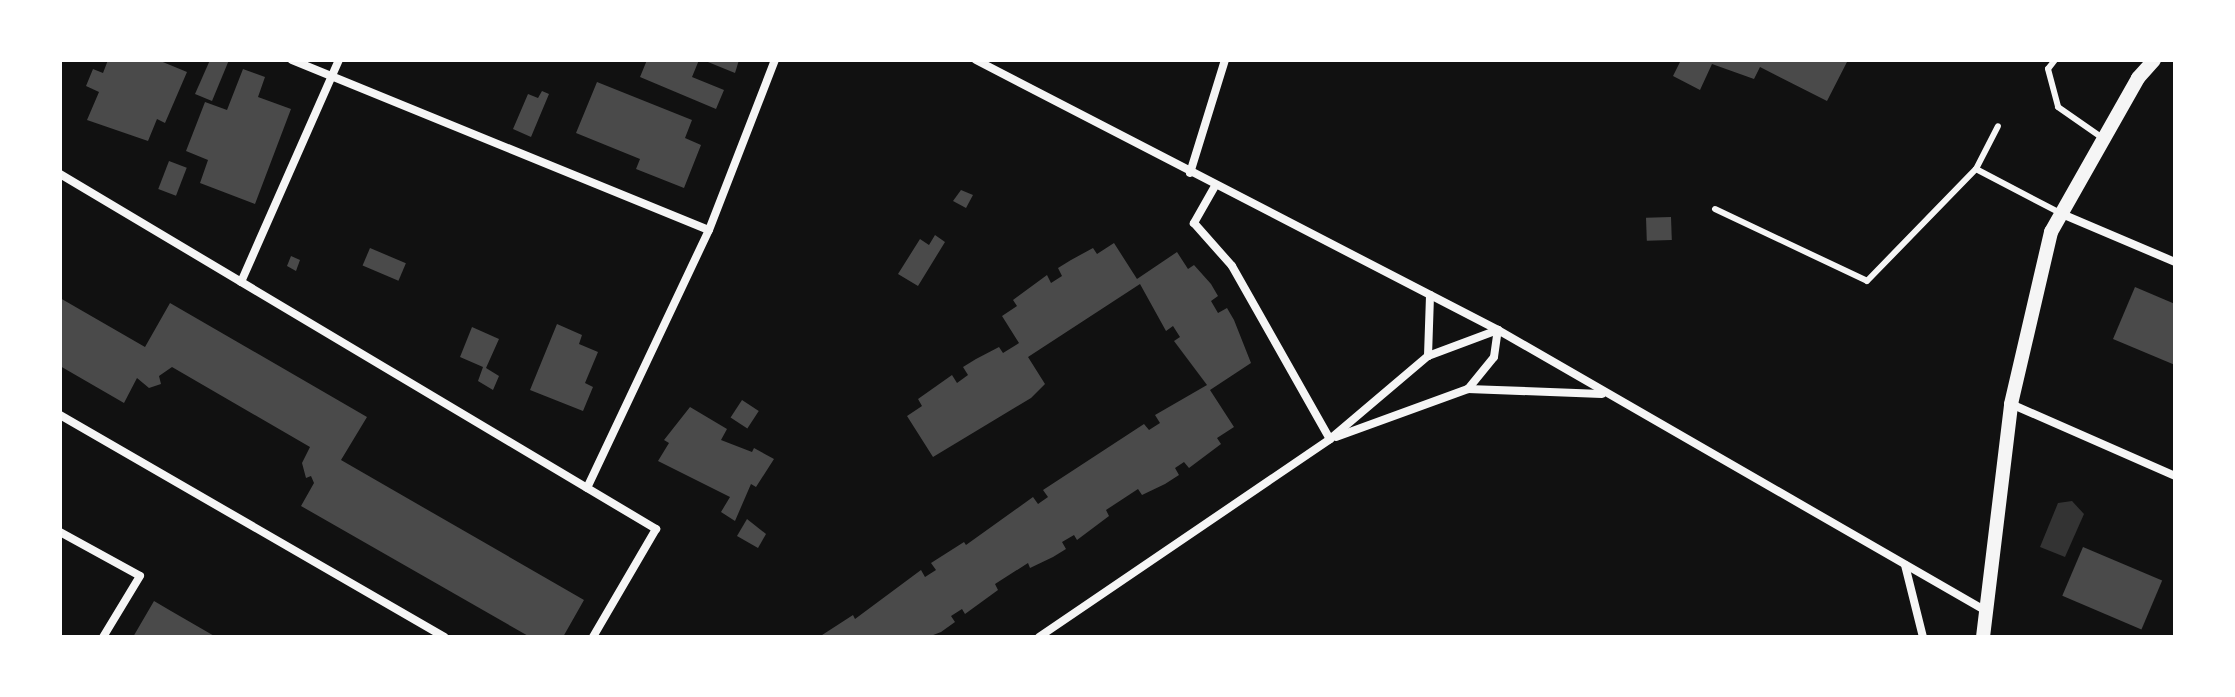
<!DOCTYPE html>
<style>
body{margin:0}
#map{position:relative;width:2235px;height:697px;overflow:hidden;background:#111;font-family:Overpass,sans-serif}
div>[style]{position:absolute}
.water>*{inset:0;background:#333}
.building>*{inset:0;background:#4a4a4a;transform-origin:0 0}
.service>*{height:6px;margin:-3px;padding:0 3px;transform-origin:3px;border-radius:3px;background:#f5f5f5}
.minor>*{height:8px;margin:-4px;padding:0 4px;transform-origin:4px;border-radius:4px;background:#f5f5f5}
.tertiary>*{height:14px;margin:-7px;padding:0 7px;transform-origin:7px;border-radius:7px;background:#f5f5f5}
span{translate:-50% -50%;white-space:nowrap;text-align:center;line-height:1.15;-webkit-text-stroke:6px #fff;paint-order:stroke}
.frame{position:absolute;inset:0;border:62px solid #fff;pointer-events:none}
</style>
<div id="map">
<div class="water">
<i style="clip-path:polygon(2072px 501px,2084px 514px,2065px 557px,2040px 547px,2058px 503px)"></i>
</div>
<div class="building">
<i style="clip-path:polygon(108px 60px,158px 60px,187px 72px,165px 123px,157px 119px,148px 141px,87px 120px,99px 92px,86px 86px,93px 69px,103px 73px)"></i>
<i style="clip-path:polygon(210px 60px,229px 60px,212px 101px,195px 94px)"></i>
<i style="clip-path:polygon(647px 60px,699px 60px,692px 77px,724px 90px,716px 109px,640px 77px)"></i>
<i style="clip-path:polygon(703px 60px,739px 60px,735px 73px)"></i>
<i style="clip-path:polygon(1681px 60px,1848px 60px,1827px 101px,1760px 67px,1754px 79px,1712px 64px,1700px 90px,1673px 76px)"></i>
<i style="clip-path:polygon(243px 69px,265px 77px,258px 97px,291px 109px,255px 204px,200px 183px,208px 160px,186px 151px,205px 102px,227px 110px)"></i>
<i style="clip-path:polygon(597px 82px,692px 120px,685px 138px,701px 145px,684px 188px,636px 169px,640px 159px,576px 133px)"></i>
<i style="clip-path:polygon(542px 91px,549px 94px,531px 137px,513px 129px,528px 94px,538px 98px)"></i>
<i style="left:169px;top:161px;width:19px;height:30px;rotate:21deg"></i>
<i style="clip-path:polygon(961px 190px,973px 195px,966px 208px,953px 201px)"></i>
<i style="left:1671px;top:217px;width:23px;height:25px;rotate:88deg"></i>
<i style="clip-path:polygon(935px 235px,945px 242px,918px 286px,898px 274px,920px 239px,929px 245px)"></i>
<i style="clip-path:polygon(1114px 243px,1137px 279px,1177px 252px,1188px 269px,1194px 265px,1211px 284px,1218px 296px,1211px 301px,1218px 313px,1227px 308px,1234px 320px,1251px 363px,1210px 390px,1234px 427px,1217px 438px,1221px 444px,1189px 468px,1184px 462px,1175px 468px,1179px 475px,1165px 484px,1142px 495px,1138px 489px,1106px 510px,1109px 516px,1077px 540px,1074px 535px,1062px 542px,1066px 549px,1053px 557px,1030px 568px,1028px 563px,995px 584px,998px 590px,965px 614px,962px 609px,951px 616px,955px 622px,941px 632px,928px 637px,819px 637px,853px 615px,855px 619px,921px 570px,925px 577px,936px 570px,931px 563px,964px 542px,966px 545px,1033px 497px,1038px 504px,1048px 497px,1043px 490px,1144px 424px,1149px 430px,1160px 423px,1155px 415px,1207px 385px,1174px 341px,1180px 337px,1173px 326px,1166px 331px,1140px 284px,1028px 357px,1045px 384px,1031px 398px,933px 457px,907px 416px,922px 406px,918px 399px,952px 375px,957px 383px,968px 375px,963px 367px,976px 359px,999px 347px,1003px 353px,1019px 343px,1002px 316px,1017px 306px,1013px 300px,1047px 275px,1051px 283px,1062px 276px,1058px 268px,1071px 260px,1093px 248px,1097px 254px)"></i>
<i style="left:370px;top:248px;width:39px;height:19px;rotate:23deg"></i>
<i style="clip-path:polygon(291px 256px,300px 260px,296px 271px,287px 266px)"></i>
<i style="clip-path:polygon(2135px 287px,2175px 304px,2175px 365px,2113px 339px)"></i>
<i style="clip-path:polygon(60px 298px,145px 347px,170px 303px,367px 417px,341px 460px,584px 600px,563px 637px,530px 637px,301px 506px,314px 483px,311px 476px,306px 478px,302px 463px,310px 447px,172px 367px,159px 376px,161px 384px,149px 388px,137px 378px,124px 403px,60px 366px)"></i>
<i style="clip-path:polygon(557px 324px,582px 335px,579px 344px,598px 352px,585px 383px,593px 387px,583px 411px,530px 390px)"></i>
<i style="clip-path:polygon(472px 327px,499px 339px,486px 368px,499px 376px,493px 390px,478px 381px,483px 367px,460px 357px)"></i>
<i style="left:742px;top:400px;width:20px;height:21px;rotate:33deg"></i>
<i style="clip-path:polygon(690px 407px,727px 429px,721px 440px,752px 452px,754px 448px,774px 459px,756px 487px,751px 484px,735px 521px,721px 512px,730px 497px,658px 461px,669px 443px,664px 440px)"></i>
<i style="clip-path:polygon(747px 519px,766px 534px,758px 548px,737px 536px)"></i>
<i style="left:2083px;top:547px;width:86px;height:53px;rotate:23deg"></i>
<i style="clip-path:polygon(154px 601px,171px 611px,216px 637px,133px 637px)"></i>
</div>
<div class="service">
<i style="left:2055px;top:60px;width:11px;rotate:128deg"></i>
<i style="left:2048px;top:69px;width:39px;rotate:75deg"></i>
<i style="left:2058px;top:107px;width:56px;rotate:34.8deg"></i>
<i style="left:1976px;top:169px;width:97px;rotate:27.6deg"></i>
<i style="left:1715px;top:209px;width:168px;rotate:25.3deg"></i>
<i style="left:1867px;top:281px;width:156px;rotate:-45.8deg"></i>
<i style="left:1976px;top:169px;width:48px;rotate:-62.9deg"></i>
</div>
<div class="minor">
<i style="left:292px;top:60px;width:450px;rotate:22.2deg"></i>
<i style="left:976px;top:60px;width:588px;rotate:27.35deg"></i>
<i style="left:1498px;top:330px;width:563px;rotate:29.93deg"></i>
<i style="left:1190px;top:173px;width:118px;rotate:-72.8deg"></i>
<i style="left:60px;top:174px;width:694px;rotate:30.78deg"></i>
<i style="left:656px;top:529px;width:125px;rotate:120.3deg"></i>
<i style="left:1215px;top:186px;width:43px;rotate:119.6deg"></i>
<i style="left:1194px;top:223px;width:57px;rotate:48.5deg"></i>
<i style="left:1232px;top:266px;width:199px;rotate:60.5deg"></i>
<i style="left:2062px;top:214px;width:123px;rotate:23deg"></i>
<i style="left:241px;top:282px;width:243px;rotate:-66.2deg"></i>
<i style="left:1428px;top:356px;width:61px;rotate:-88.1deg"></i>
<i style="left:1468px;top:389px;width:41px;rotate:-50.9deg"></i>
<i style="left:1494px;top:357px;width:27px;rotate:-82deg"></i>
<i style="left:2011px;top:404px;width:179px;rotate:23.7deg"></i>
<i style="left:60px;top:415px;width:444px;rotate:30deg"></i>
<i style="left:1336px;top:437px;width:140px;rotate:-20deg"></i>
<i style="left:1468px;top:389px;width:134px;rotate:2.1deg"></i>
<i style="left:587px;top:488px;width:285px;rotate:-64.7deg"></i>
<i style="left:709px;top:230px;width:182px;rotate:-68.8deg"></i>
<i style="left:60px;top:532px;width:91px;rotate:28.8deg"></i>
<i style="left:140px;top:576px;width:71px;rotate:121.2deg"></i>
<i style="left:1905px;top:565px;width:74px;rotate:76deg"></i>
<i style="left:1039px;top:637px;width:352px;rotate:-34.2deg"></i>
<i style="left:1330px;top:439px;width:128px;rotate:-40.3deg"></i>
<i style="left:1428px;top:356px;width:75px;rotate:-20.4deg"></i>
</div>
<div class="tertiary">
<i style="left:1983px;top:637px;width:235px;rotate:-83.1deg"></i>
<i style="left:2011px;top:404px;width:177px;rotate:-76.9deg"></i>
<i style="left:2051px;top:232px;width:177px;rotate:-60.5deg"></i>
<i style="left:2138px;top:78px;width:24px;rotate:-48deg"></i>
</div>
<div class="frame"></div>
</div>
